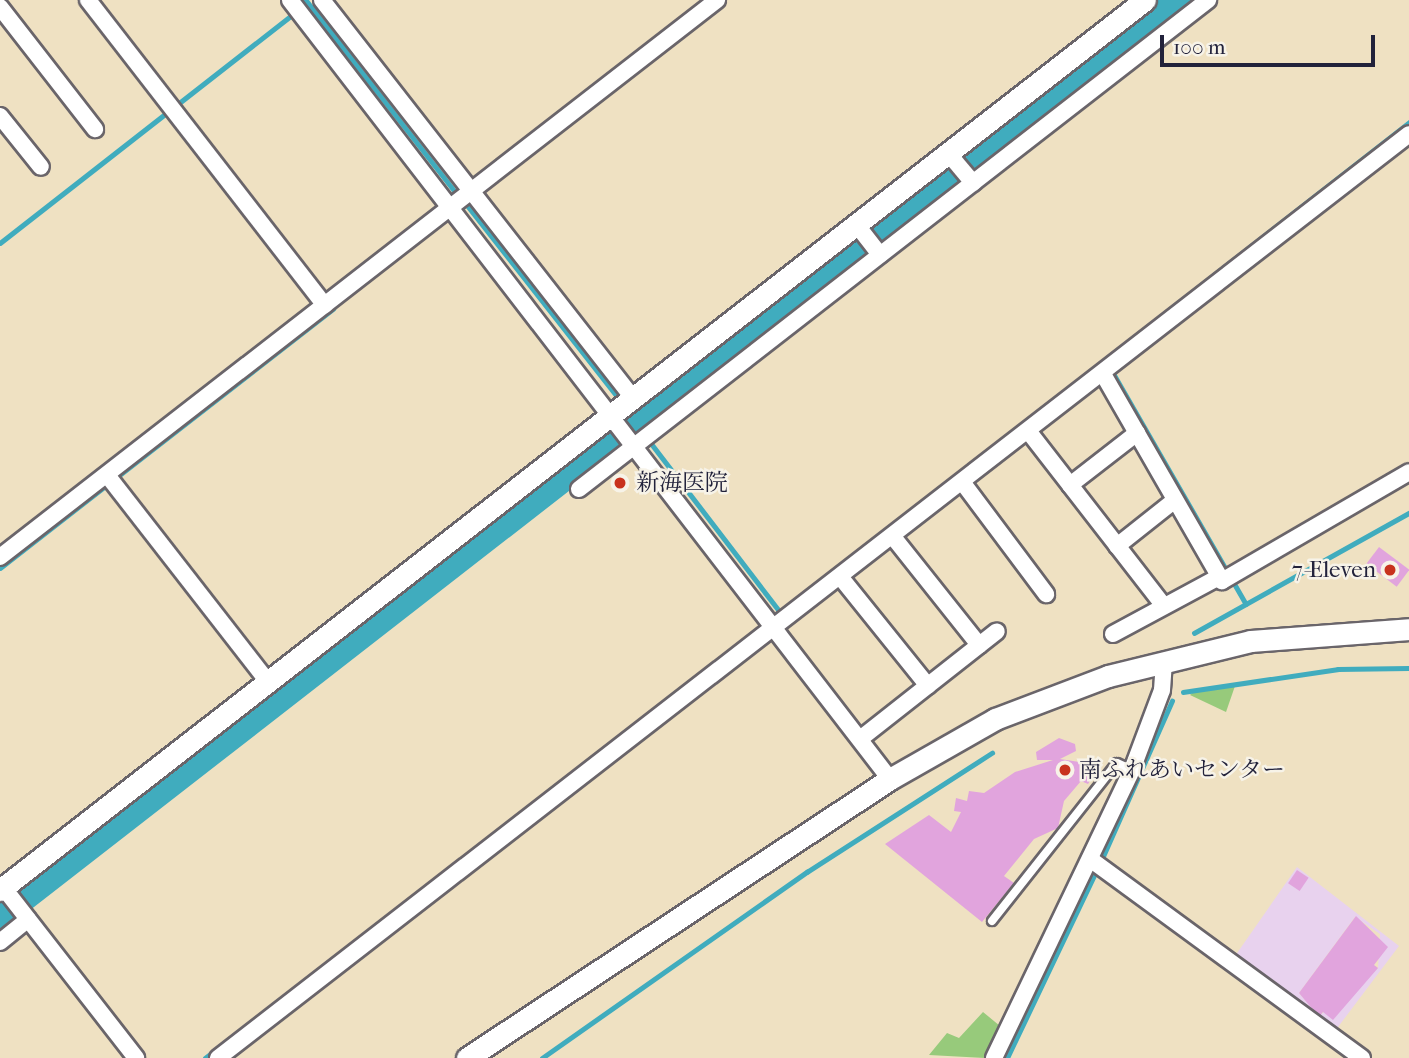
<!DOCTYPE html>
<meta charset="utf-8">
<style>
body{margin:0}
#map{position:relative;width:1409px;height:1058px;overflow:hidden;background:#efe1c2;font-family:"IM FELL French Canon","Noto Serif JP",serif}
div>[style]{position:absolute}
.built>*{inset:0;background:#e8d2ee}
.green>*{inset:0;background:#97ca7b}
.stream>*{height:4.5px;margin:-2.25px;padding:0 2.25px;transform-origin:2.25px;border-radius:2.25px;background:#40acbe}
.river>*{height:26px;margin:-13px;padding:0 13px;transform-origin:13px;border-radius:13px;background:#40acbe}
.building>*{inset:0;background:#e1a4dd;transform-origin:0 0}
.roads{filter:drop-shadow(2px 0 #6a656a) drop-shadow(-2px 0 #6a656a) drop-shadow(0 2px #6a656a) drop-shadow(0 -2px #6a656a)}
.lane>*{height:8px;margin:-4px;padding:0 4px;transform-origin:4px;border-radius:4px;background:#fff}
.street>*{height:16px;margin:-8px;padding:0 8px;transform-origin:8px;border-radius:8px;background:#fff}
.secondary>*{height:21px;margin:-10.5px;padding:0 10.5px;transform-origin:10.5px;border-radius:10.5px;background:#fff}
.dots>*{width:19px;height:19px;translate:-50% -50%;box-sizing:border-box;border:4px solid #f7f3e8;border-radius:50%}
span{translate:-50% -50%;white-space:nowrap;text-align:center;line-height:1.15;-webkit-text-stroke:5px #f7f3e8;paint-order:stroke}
.poi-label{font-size:23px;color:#22223b}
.left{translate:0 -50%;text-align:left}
.right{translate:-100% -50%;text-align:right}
.scale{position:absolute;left:1160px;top:35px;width:215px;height:32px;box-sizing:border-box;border:4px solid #22223b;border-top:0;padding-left:9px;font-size:21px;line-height:24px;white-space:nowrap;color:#22223b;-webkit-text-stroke:5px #f7f3e8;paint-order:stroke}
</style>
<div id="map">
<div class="built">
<i style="clip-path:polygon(evenodd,1297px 867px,1399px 946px,1335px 1031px,1235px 956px,1297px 867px,1355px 917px,1380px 934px,1378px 968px,1319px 1016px,1299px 993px,1355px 917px)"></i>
</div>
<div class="green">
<i style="clip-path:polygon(1235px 686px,1226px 712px,1190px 695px,1192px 693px)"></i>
<i style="clip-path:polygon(983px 1012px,1000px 1026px,985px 1058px,929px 1055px,947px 1033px,959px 1038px)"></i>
</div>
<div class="stream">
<i style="left:306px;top:0;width:247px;rotate:52.1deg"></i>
<i style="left:464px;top:201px;width:251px;rotate:51.9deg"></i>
<i style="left:0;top:243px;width:367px;rotate:-38deg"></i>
<i style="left:1101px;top:363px;width:391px;rotate:-38deg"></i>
<i style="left:1111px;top:369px;width:271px;rotate:60.1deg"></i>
<i style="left:634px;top:414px;width:8px;rotate:60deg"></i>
<i style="left:636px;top:423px;width:11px;rotate:56deg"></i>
<i style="left:651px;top:443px;width:213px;rotate:52.6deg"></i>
<i style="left:0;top:568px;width:422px;rotate:-37.9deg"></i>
<i style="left:772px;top:618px;width:88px;rotate:-37.6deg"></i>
<i style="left:1194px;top:633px;width:246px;rotate:-29.2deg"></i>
<i style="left:1183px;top:692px;width:157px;rotate:-8.4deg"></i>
<i style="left:1338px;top:669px;width:71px;rotate:-0.8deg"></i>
<i style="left:1101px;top:861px;width:175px;rotate:-66.1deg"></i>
<i style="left:205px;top:1058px;width:708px;rotate:-37.78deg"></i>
<i style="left:542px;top:1058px;width:324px;rotate:-35.1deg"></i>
<i style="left:807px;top:872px;width:220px;rotate:-32.8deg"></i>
<i style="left:1007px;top:1058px;width:209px;rotate:-64.5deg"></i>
</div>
<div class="river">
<i style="left:0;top:917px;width:1494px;rotate:-37.87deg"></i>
</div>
<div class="building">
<i style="left:1379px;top:547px;width:38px;height:21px;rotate:37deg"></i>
<i style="clip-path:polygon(1059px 738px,1075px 744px,1076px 751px,1060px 759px,1099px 765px,1088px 784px,1081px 781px,1064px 801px,1058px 828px,1034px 839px,1004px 876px,1014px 883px,982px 922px,885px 844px,929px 815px,951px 832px,961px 812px,954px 811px,956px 798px,967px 801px,969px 791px,984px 793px,1015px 772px,1053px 760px,1037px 760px,1036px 752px)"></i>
<i style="left:1297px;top:870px;width:14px;height:16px;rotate:34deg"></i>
<i style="clip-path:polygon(1356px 916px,1388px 947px,1374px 965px,1378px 968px,1333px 1020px,1323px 1012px,1319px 1017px,1299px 993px)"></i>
</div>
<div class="roads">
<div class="lane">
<i style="left:992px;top:921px;width:201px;rotate:-51.7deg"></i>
<i style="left:1117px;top:763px;width:17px;rotate:25deg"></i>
</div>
<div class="street">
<i style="left:88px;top:0;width:386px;rotate:52.2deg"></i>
<i style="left:290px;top:0;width:983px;rotate:52.4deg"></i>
<i style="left:322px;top:0;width:505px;rotate:52deg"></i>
<i style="left:0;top:7px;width:155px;rotate:52.1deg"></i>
<i style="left:0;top:116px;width:65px;rotate:51.2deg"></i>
<i style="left:948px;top:153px;width:39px;rotate:50deg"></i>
<i style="left:856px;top:224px;width:39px;rotate:52deg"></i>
<i style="left:1103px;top:374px;width:239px;rotate:60.1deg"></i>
<i style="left:1222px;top:581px;width:216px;rotate:-30.2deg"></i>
<i style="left:1029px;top:432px;width:220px;rotate:52.2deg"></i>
<i style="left:107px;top:475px;width:262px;rotate:52.1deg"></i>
<i style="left:963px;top:483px;width:139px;rotate:53.2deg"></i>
<i style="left:1070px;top:485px;width:85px;rotate:-37.8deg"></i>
<i style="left:579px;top:489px;width:797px;rotate:-37.86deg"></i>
<i style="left:894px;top:538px;width:137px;rotate:51.5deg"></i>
<i style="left:1117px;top:546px;width:74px;rotate:-38.4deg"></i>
<i style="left:0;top:557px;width:908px;rotate:-37.84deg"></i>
<i style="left:842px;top:579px;width:137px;rotate:51.2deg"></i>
<i style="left:1113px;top:634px;width:120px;rotate:-28.3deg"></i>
<i style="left:860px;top:739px;width:174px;rotate:-38.2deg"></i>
<i style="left:1090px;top:859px;width:337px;rotate:36.2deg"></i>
<i style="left:3px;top:887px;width:217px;rotate:52.1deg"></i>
<i style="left:0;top:942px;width:36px;rotate:-39deg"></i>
<i style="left:218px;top:1058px;width:1507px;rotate:-37.8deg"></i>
<i style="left:994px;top:1058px;width:319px;rotate:-64.4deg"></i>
<i style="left:1132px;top:770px;width:85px;rotate:-69.4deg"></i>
<i style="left:1162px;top:690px;width:28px;rotate:-86deg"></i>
</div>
<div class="secondary">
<i style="left:0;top:890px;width:1450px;rotate:-37.86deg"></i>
<i style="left:467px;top:1058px;width:507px;rotate:-33.41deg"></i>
<i style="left:890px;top:779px;width:121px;rotate:-29.7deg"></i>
<i style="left:995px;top:719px;width:121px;rotate:-20.8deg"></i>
<i style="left:1108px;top:676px;width:147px;rotate:-13.8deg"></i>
<i style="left:1251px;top:641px;width:158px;rotate:-4.3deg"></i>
</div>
</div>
<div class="dots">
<i style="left:620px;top:483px;background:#c8321e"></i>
<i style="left:1390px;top:570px;background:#c8321e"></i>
<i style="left:1065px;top:770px;background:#c8321e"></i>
</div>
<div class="poi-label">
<span class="left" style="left:636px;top:483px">新海医院</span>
<span class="right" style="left:1376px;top:570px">7-Eleven</span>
<span class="left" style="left:1079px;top:770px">南ふれあいセンター</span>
</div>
<div class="scale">100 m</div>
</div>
